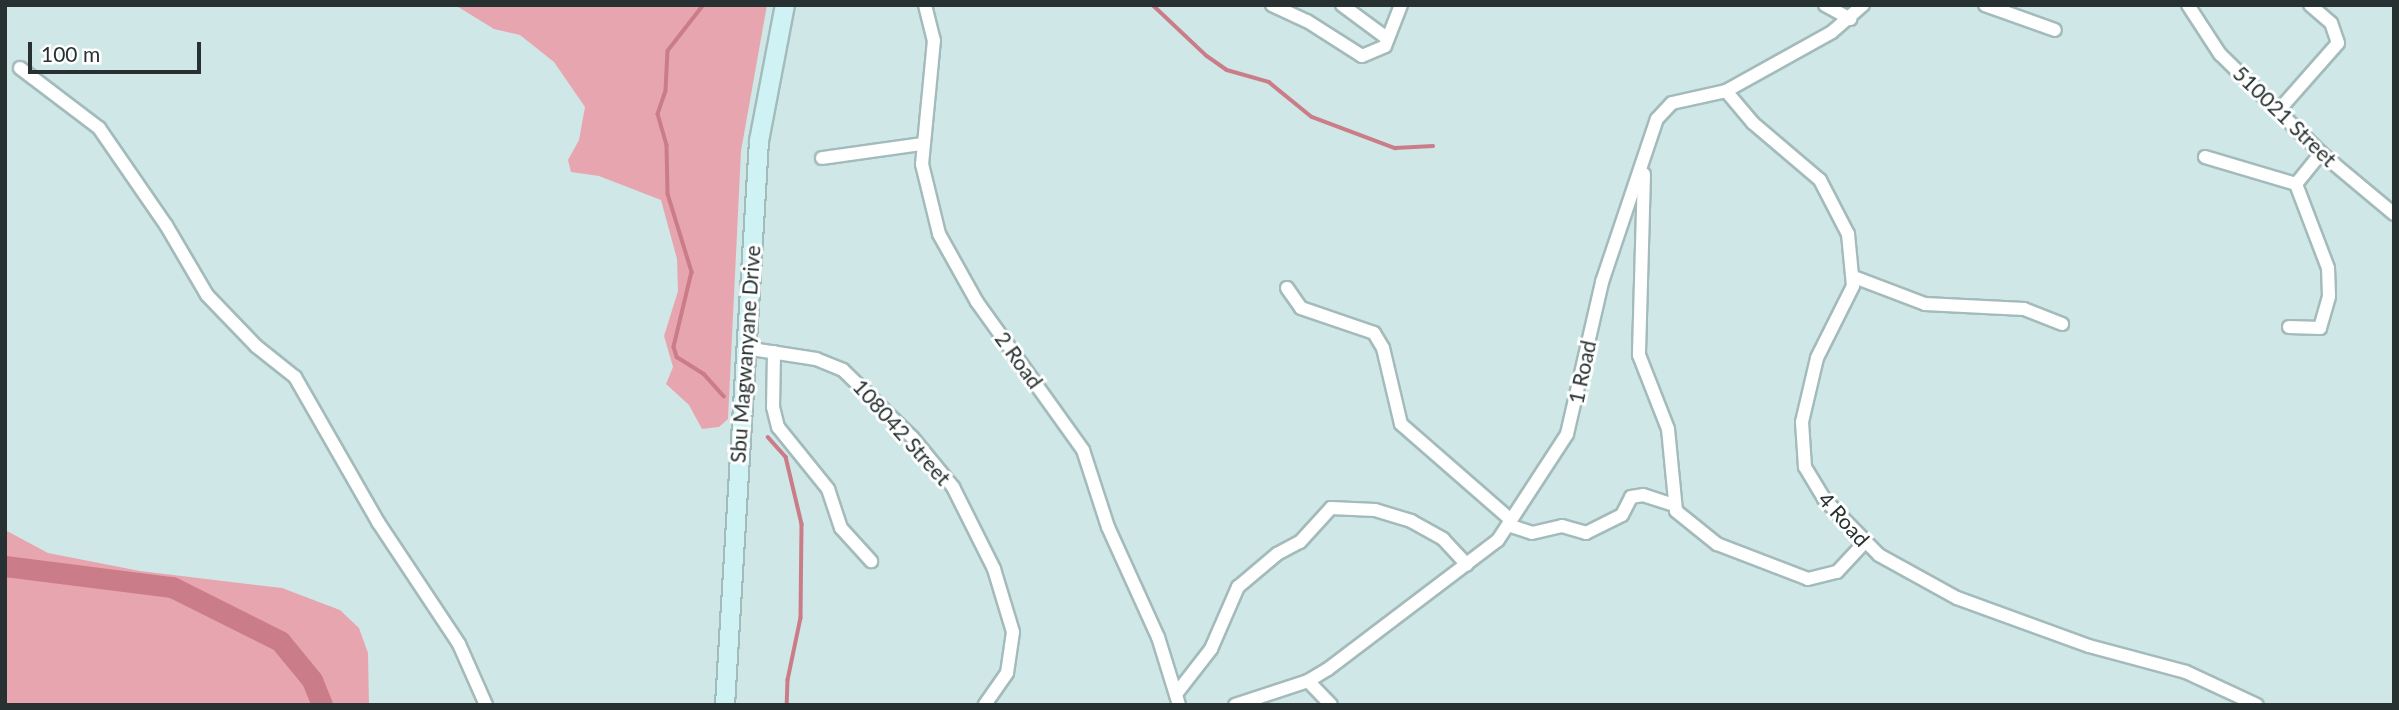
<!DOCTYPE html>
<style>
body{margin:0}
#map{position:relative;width:2399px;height:710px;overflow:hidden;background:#cfe7e7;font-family:Lato,sans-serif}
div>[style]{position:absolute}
.green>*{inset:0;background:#e7a6af}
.stream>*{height:3.5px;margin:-1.75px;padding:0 1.75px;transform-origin:1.75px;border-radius:1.75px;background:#ca7d89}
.river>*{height:21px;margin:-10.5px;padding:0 10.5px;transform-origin:10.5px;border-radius:10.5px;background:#ca7d89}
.roads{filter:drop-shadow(2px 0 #a4bbbb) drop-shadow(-2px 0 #a4bbbb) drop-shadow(0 2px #a4bbbb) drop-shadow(0 -2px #a4bbbb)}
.minor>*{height:12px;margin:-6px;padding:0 6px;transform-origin:6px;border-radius:6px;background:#fff}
.secondary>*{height:18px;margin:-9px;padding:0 9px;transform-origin:9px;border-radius:9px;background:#cff3f4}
span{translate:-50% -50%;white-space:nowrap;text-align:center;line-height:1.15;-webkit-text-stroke:6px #fff;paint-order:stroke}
.street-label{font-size:21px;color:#273131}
.frame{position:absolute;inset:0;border:7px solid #273131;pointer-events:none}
.scale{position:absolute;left:28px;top:42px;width:173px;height:32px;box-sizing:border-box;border:4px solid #273131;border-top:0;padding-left:9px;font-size:21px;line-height:24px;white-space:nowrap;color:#273131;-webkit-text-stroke:5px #fff;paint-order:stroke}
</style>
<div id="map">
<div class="green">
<i style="clip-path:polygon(455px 5px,767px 5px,741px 151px,728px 419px,719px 427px,702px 429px,689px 405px,666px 384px,673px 367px,664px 336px,678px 291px,677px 259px,661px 200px,599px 176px,571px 172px,568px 160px,579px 140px,585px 107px,554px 62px,520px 35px,494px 29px)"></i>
<i style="clip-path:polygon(5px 530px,48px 553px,140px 571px,282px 588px,340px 610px,359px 628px,368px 653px,369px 705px,5px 705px)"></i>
</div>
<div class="stream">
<i style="left:704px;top:5px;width:58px;rotate:128deg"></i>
<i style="left:668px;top:51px;width:40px;rotate:92.9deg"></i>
<i style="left:666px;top:91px;width:24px;rotate:109deg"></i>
<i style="left:658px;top:114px;width:32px;rotate:74deg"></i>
<i style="left:667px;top:145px;width:49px;rotate:88.8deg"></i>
<i style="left:668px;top:194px;width:82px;rotate:72.9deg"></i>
<i style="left:692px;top:272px;width:77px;rotate:103.5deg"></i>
<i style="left:674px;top:347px;width:10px;rotate:73deg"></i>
<i style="left:677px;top:357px;width:32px;rotate:32deg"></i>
<i style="left:704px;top:374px;width:30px;rotate:48deg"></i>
<i style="left:1153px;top:5px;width:74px;rotate:43.4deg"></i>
<i style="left:1207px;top:56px;width:24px;rotate:35deg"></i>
<i style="left:1227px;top:70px;width:44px;rotate:15.9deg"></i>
<i style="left:1269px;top:82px;width:55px;rotate:39.1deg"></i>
<i style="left:1312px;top:117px;width:89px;rotate:20.5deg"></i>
<i style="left:1395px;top:148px;width:38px;rotate:-3deg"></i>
<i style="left:768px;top:437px;width:27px;rotate:48deg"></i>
<i style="left:786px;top:457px;width:69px;rotate:76.6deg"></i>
<i style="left:802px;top:524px;width:94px;rotate:90.6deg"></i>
<i style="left:801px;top:618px;width:63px;rotate:101.8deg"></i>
<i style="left:788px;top:680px;width:25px;rotate:92deg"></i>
</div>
<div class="river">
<i style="left:5px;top:566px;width:168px;rotate:7.2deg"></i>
<i style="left:172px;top:587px;width:121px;rotate:26.6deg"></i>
<i style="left:280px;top:641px;width:50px;rotate:50.6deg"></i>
<i style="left:312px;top:680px;width:27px;rotate:68deg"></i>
</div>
<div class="roads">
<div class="minor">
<i style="left:925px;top:5px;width:36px;rotate:76deg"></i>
<i style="left:934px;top:40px;width:125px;rotate:95.5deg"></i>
<i style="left:922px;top:164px;width:72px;rotate:76.3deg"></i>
<i style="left:939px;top:234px;width:78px;rotate:60.8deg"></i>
<i style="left:977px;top:302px;width:182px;rotate:54.4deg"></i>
<i style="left:1083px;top:450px;width:81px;rotate:72deg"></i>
<i style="left:1108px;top:527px;width:121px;rotate:65.6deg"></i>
<i style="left:1158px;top:637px;width:71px;rotate:72.8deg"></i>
<i style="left:1272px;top:5px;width:38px;rotate:25deg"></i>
<i style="left:1307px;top:21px;width:65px;rotate:32.5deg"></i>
<i style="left:1362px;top:56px;width:25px;rotate:-23deg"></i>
<i style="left:1385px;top:46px;width:44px;rotate:-68.7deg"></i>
<i style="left:1342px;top:5px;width:57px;rotate:36.5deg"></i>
<i style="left:1825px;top:5px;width:29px;rotate:29deg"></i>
<i style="left:1985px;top:5px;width:74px;rotate:19.7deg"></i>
<i style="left:2188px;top:5px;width:59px;rotate:56.9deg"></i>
<i style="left:2220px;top:54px;width:141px;rotate:44.4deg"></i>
<i style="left:2321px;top:153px;width:95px;rotate:39.9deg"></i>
<i style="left:20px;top:68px;width:99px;rotate:37.2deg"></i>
<i style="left:99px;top:128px;width:118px;rotate:55.4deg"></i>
<i style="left:166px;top:225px;width:81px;rotate:59.6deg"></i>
<i style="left:207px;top:295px;width:71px;rotate:46.1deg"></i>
<i style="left:256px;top:346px;width:50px;rotate:38.5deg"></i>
<i style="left:295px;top:377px;width:167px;rotate:60.2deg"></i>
<i style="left:378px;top:522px;width:146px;rotate:56.4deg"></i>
<i style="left:459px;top:644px;width:67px;rotate:66.1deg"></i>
<i style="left:1726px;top:91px;width:42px;rotate:49.8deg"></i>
<i style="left:1753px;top:123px;width:88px;rotate:40.4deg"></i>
<i style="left:1820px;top:180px;width:61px;rotate:62.6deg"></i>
<i style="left:1848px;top:234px;width:52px;rotate:84.5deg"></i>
<i style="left:1853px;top:286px;width:80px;rotate:116.6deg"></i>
<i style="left:1817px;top:358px;width:66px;rotate:103.2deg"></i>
<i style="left:1802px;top:422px;width:45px;rotate:86.2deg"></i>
<i style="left:1805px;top:467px;width:37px;rotate:59deg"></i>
<i style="left:1824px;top:499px;width:78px;rotate:45.5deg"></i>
<i style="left:1879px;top:555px;width:89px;rotate:28.9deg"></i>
<i style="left:1957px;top:598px;width:140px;rotate:20deg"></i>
<i style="left:2089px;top:646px;width:100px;rotate:15deg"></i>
<i style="left:2186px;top:672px;width:78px;rotate:24.9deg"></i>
<i style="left:2279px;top:110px;width:89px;rotate:-48.6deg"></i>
<i style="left:2338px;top:43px;width:21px;rotate:-109deg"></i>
<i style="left:2331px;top:23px;width:28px;rotate:-139deg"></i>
<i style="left:2205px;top:157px;width:95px;rotate:16.5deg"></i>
<i style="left:822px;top:158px;width:101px;rotate:-8deg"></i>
<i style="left:1644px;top:174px;width:181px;rotate:91.6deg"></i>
<i style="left:1639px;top:355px;width:79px;rotate:68.6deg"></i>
<i style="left:1668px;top:429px;width:82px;rotate:84.4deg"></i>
<i style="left:1676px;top:511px;width:53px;rotate:38.8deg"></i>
<i style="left:1717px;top:544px;width:97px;rotate:21deg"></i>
<i style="left:1808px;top:579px;width:30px;rotate:-14deg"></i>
<i style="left:1837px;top:572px;width:41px;rotate:-47deg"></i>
<i style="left:1854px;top:277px;width:76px;rotate:20.8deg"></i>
<i style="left:1925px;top:304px;width:99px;rotate:2.9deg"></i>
<i style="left:2024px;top:309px;width:41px;rotate:21.5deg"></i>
<i style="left:1287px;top:288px;width:24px;rotate:55deg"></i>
<i style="left:1301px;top:308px;width:77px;rotate:18.9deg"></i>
<i style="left:1374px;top:333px;width:17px;rotate:59deg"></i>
<i style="left:1383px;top:348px;width:78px;rotate:76.7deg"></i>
<i style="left:1401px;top:424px;width:146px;rotate:41.1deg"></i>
<i style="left:2289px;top:327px;width:31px;rotate:2deg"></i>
<i style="left:2320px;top:328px;width:33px;rotate:-74deg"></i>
<i style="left:2329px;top:296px;width:28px;rotate:-92deg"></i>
<i style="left:2328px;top:268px;width:90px;rotate:-110.9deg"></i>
<i style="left:2296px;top:184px;width:40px;rotate:-51deg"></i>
<i style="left:745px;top:348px;width:72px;rotate:8.8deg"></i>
<i style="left:816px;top:359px;width:29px;rotate:22deg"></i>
<i style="left:843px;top:370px;width:96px;rotate:44.2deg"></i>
<i style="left:912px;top:437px;width:65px;rotate:50.6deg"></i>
<i style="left:953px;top:487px;width:92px;rotate:63.4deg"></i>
<i style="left:994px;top:569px;width:66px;rotate:73.2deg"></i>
<i style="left:1013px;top:632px;width:41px;rotate:98.3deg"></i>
<i style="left:1007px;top:673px;width:39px;rotate:125deg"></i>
<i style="left:774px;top:352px;width:55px;rotate:91deg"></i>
<i style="left:773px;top:407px;width:21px;rotate:76deg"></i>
<i style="left:778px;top:427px;width:80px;rotate:51.1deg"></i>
<i style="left:828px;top:489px;width:41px;rotate:71.6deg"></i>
<i style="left:841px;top:528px;width:45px;rotate:47.7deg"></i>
<i style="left:1508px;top:525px;width:25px;rotate:18deg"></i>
<i style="left:1532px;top:533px;width:31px;rotate:-13deg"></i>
<i style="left:1562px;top:526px;width:25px;rotate:16deg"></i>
<i style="left:1586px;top:533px;width:40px;rotate:-26.6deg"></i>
<i style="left:1622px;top:515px;width:20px;rotate:-63deg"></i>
<i style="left:1631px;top:497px;width:12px;rotate:-9deg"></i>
<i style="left:1643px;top:495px;width:32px;rotate:18deg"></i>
<i style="left:1308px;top:681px;width:33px;rotate:46deg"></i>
<i style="left:1176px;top:694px;width:57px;rotate:-52.1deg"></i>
<i style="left:1211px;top:649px;width:68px;rotate:-66.5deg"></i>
<i style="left:1238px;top:587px;width:51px;rotate:-40.2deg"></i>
<i style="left:1277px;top:554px;width:26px;rotate:-28deg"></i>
<i style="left:1300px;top:542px;width:46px;rotate:-47.6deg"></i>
<i style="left:1331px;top:508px;width:44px;rotate:2.6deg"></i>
<i style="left:1375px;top:510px;width:38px;rotate:17deg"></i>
<i style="left:1411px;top:521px;width:37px;rotate:29deg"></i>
<i style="left:1443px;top:539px;width:35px;rotate:47deg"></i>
<i style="left:1235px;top:705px;width:77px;rotate:-18.2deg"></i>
<i style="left:1308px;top:681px;width:23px;rotate:-31deg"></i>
<i style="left:1328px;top:669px;width:213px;rotate:-37.2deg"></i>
<i style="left:1498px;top:540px;width:126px;rotate:-56.9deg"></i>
<i style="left:1567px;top:434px;width:156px;rotate:-77deg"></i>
<i style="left:1602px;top:282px;width:172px;rotate:-71.4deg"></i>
<i style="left:1657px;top:119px;width:22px;rotate:-47deg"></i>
<i style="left:1672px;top:103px;width:55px;rotate:-12.5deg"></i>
<i style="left:1726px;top:91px;width:121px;rotate:-29.1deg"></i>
<i style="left:1832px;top:32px;width:41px;rotate:-41.1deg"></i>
</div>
<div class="secondary">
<i style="left:725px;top:705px;width:565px;rotate:-86.55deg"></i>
<i style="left:759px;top:141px;width:138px;rotate:-79.2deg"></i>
</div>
</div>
<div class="street-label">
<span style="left:2285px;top:116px;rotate:44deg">510021 Street</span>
<span style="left:745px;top:354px;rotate:-86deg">Sbu Magwanyane Drive</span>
<span style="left:1019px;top:360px;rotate:54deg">2 Road</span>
<span style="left:1582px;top:372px;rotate:-78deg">1 Road</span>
<span style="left:902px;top:432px;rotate:48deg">108042 Street</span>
<span style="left:1844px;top:519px;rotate:48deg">4 Road</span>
</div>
<div class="frame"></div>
<div class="scale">100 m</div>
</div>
